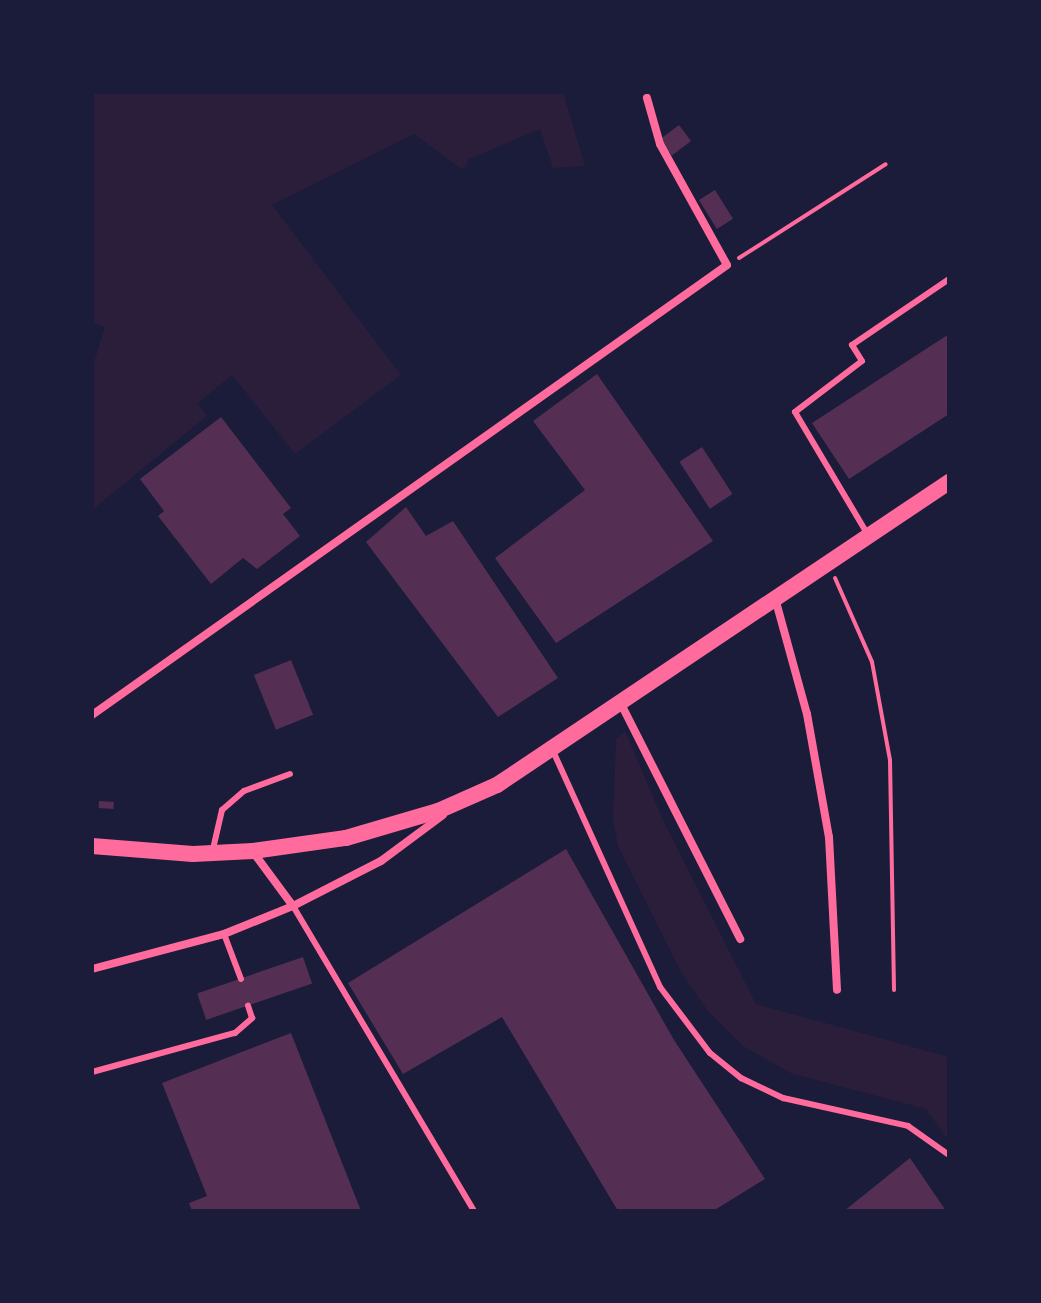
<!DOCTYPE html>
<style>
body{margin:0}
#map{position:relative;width:1041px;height:1303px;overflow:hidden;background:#1b1b3a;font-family:"Alegreya Sans",sans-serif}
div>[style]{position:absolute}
.green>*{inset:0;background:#2a1e3b}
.building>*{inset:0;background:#542f53;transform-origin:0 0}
.path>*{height:4px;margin:-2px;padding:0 2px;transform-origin:2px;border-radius:2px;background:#ff6b9d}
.service>*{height:6px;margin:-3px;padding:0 3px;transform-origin:3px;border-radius:3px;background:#ff6b9d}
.minor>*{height:8px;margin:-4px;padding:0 4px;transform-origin:4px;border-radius:4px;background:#ff6b9d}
.secondary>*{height:16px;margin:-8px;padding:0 8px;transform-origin:8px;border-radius:8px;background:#ff6b9d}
span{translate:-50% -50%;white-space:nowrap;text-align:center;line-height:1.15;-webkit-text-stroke:6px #1b1b3a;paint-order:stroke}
.frame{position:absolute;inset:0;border:94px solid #1b1b3a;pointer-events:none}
</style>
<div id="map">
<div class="green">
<i style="clip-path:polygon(92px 92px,563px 92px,585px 166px,553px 168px,540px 129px,469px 159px,463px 170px,414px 134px,272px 205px,401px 375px,295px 454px,232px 375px,198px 403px,207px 416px,92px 510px,92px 368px,105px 327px,92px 323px)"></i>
<i style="clip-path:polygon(625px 731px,663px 820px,756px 1004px,949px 1057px,949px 1141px,926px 1109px,790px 1073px,743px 1046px,708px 1011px,682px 974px,618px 846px,613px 820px,616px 739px)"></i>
</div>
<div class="building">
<i style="left:679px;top:125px;width:20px;height:24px;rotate:53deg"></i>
<i style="left:715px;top:190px;width:34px;height:19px;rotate:58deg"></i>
<i style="clip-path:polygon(949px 334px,949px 414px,849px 479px,812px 423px)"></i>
<i style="clip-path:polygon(597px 374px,713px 541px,556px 643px,495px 558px,585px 490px,533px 421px)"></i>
<i style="clip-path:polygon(221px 417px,291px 508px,283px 514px,300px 536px,257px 569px,243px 558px,211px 584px,158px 516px,164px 511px,140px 479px)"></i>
<i style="left:702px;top:447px;width:56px;height:27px;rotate:57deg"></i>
<i style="clip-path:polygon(406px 507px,426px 536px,453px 521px,558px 678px,498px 717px,366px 542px)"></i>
<i style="left:291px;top:660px;width:59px;height:40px;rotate:68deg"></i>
<i style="left:99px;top:801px;width:15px;height:7px;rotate:4deg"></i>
<i style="clip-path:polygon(566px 849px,674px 1040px,765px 1179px,713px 1211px,618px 1211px,502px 1017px,403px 1074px,348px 983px)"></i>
<i style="left:303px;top:957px;width:28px;height:112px;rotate:71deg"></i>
<i style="clip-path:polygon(291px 1033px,361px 1211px,192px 1211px,189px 1203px,207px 1196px,162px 1083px)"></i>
<i style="clip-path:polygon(910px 1158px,946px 1211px,844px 1211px)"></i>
</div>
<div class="path">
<i style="left:739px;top:258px;width:174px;rotate:-32.6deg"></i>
<i style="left:835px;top:578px;width:92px;rotate:66.2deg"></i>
<i style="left:872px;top:662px;width:100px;rotate:79.6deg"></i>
<i style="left:890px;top:760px;width:230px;rotate:89deg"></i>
</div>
<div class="service">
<i style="left:868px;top:535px;width:143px;rotate:-120.7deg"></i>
<i style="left:795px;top:412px;width:84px;rotate:-37.3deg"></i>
<i style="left:862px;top:361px;width:19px;rotate:-122deg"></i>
<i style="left:852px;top:345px;width:117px;rotate:-34.2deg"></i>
<i style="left:553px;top:751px;width:259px;rotate:65.6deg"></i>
<i style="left:660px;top:987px;width:83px;rotate:52.9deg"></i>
<i style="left:710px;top:1053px;width:40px;rotate:39deg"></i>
<i style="left:741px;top:1078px;width:47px;rotate:25.5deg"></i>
<i style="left:783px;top:1098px;width:128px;rotate:12.6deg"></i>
<i style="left:908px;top:1126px;width:50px;rotate:35.3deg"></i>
<i style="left:213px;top:849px;width:40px;rotate:-77deg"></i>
<i style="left:222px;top:810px;width:29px;rotate:-41deg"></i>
<i style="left:244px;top:791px;width:49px;rotate:-20.3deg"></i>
<i style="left:293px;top:906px;width:355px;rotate:59.3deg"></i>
<i style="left:224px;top:934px;width:48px;rotate:69.3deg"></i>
<i style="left:92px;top:1072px;width:148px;rotate:-15.3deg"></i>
<i style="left:235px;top:1033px;width:23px;rotate:-41deg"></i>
<i style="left:252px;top:1018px;width:13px;rotate:-108deg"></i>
</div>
<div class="minor">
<i style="left:775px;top:598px;width:120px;rotate:74.6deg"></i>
<i style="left:807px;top:714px;width:125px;rotate:79.9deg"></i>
<i style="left:829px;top:837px;width:153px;rotate:87deg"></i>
<i style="left:619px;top:700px;width:268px;rotate:63.1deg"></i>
<i style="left:92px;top:715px;width:778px;rotate:-35.32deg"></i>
<i style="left:727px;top:265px;width:138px;rotate:-119deg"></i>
<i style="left:660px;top:144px;width:48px;rotate:-105.8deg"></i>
<i style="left:253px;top:852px;width:67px;rotate:53.5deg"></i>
<i style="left:92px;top:969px;width:137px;rotate:-14.9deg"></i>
<i style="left:224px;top:934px;width:74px;rotate:-22.1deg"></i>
<i style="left:293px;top:906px;width:99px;rotate:-27.1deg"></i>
<i style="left:381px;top:861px;width:77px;rotate:-36.6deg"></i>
</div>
<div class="secondary">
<i style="left:92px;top:846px;width:101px;rotate:4.5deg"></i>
<i style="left:193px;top:854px;width:60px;rotate:-2.9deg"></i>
<i style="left:253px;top:851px;width:94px;rotate:-8deg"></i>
<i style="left:346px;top:838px;width:96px;rotate:-16.4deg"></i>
<i style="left:438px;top:811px;width:64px;rotate:-23.8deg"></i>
<i style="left:497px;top:785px;width:544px;rotate:-33.84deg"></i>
</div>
<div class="frame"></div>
</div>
